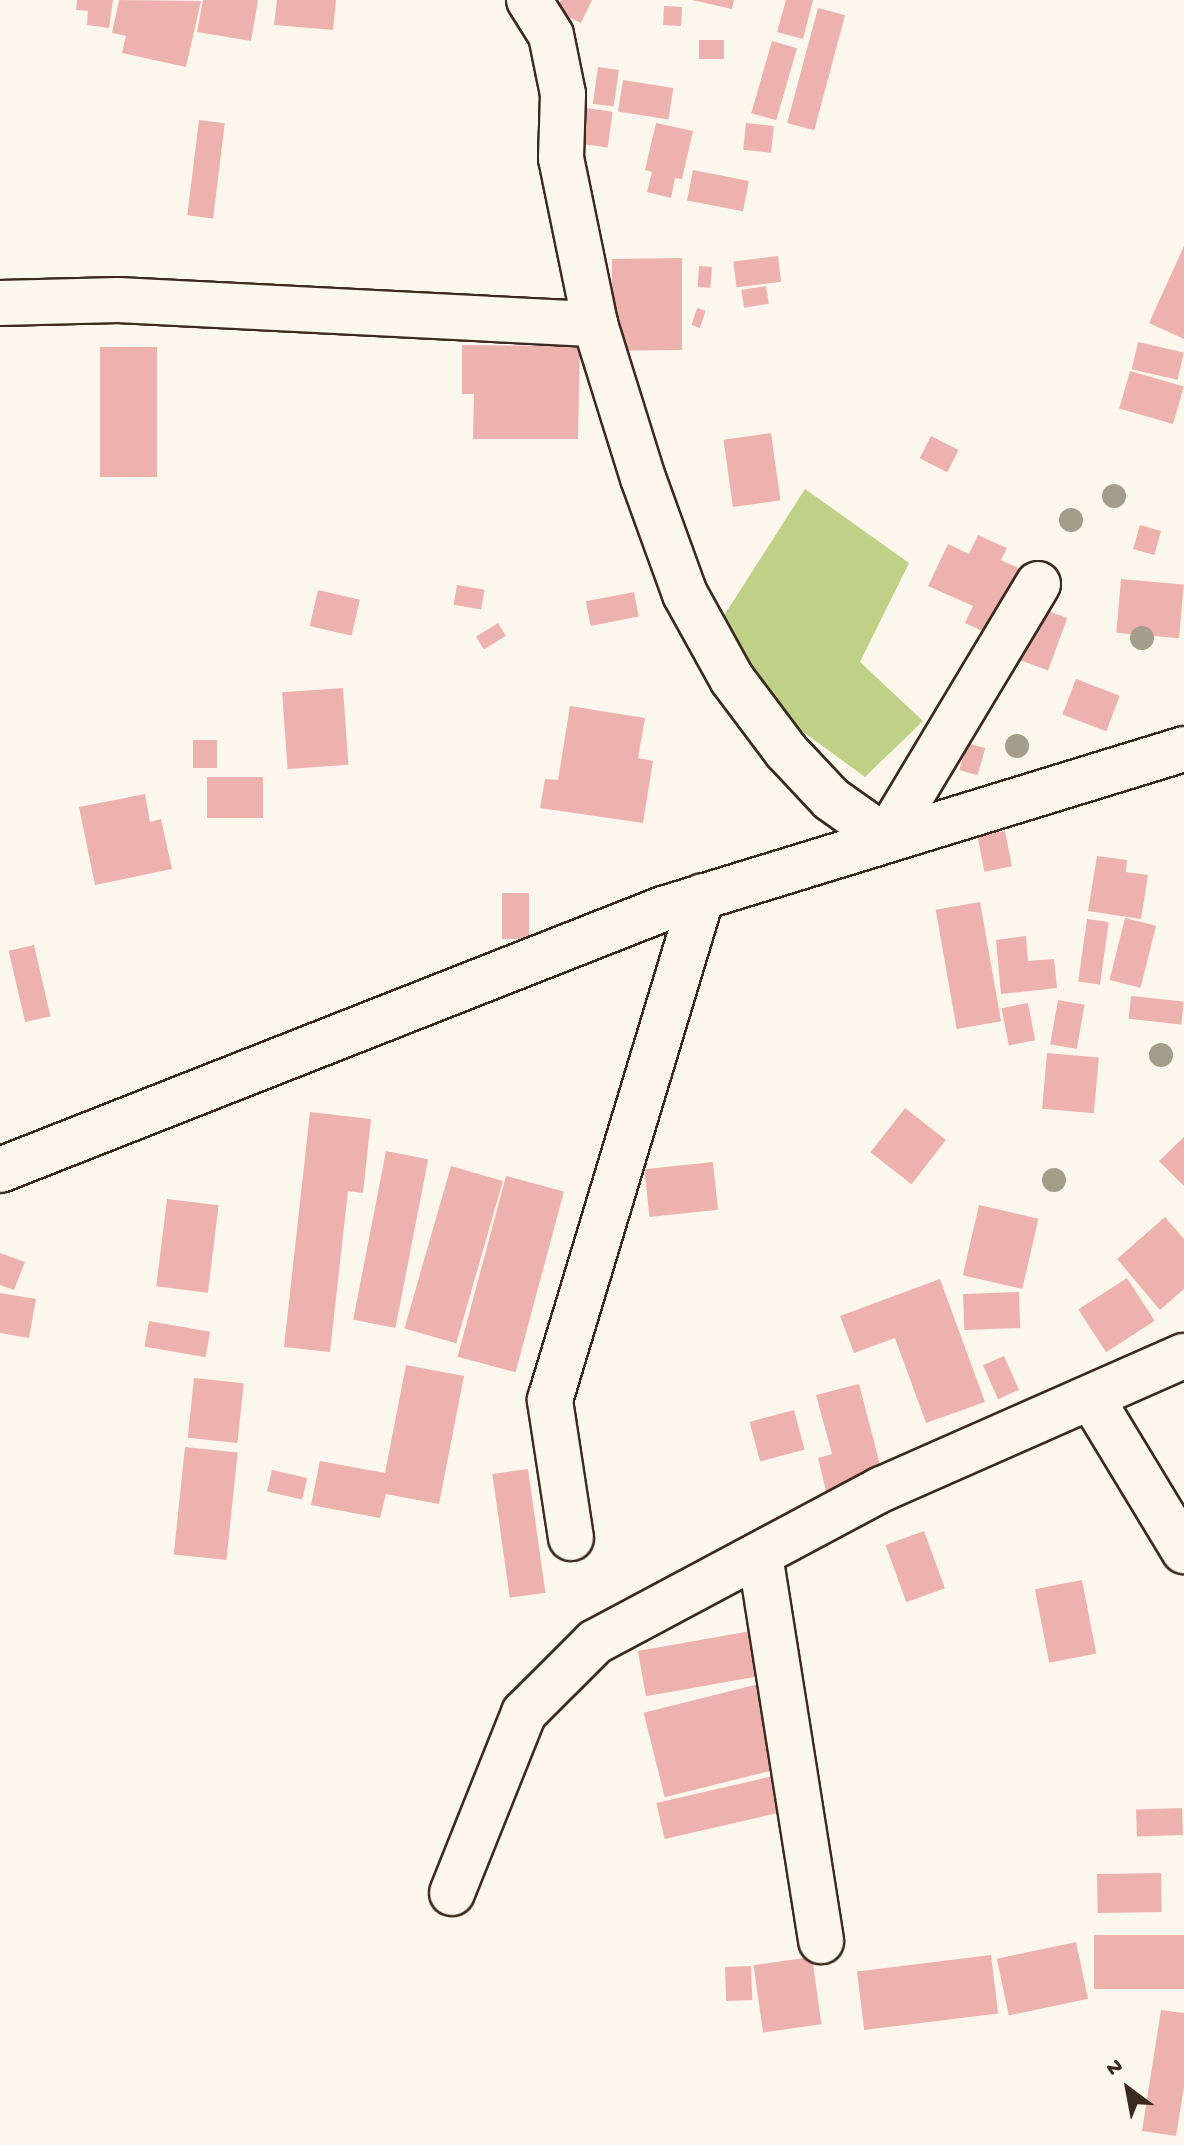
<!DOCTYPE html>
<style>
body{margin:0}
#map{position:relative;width:1184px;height:2145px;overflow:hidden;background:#fbf7ec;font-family:"Gochi Hand",sans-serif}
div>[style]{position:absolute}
.green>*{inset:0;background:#bfd187}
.building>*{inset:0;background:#edb2ae;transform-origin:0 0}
.roads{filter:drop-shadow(2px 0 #3b2a1e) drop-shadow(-2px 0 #3b2a1e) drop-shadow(0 2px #3b2a1e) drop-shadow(0 -2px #3b2a1e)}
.minor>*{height:44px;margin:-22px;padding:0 22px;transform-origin:22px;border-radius:22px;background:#fbf7ec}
.trees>*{width:24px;height:24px;margin:-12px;border-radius:50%;background:#a49d89}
span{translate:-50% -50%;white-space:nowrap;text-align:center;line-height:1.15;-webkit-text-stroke:7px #fbf7ec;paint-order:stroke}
.north{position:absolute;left:1088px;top:2049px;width:80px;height:80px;-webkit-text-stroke:6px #fbf7ec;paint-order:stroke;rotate:328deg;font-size:22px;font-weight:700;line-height:32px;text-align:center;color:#3b2a1e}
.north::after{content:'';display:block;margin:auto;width:28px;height:36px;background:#3b2a1e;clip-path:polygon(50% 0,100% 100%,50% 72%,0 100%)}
</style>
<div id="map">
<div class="green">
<i style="clip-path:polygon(805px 489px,909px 563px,860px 662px,923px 721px,865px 777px,773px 710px,718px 625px)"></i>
</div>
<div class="building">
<i style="clip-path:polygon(77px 0,113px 0,109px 28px,87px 25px,88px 11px,76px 10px)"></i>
<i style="clip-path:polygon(119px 0,201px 1px,186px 67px,122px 53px,126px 36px,112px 33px)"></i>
<i style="clip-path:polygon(203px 0,258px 0,251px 41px,197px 32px)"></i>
<i style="clip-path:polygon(277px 0,336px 0,333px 30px,274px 25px)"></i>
<i style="clip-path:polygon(561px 0,592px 0,581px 23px,555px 11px)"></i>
<i style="clip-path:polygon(692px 0,734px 0,732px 9px)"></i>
<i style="clip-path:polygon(786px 0,813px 0,803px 39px,777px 32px)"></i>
<i style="left:664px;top:6px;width:18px;height:19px;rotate:3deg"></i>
<i style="left:818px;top:8px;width:28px;height:119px;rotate:15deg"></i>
<i style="left:699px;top:40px;width:25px;height:19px"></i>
<i style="left:772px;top:41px;width:26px;height:75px;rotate:16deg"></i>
<i style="left:598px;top:67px;width:21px;height:37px;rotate:8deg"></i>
<i style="left:623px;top:80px;width:51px;height:32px;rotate:9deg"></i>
<i style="left:578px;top:107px;width:35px;height:36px;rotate:8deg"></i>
<i style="left:199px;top:120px;width:26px;height:96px;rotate:7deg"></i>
<i style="clip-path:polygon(656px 123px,693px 131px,682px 179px,675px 178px,671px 198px,647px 192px,652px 172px,645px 170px)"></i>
<i style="left:746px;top:123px;width:28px;height:27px;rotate:6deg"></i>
<i style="left:693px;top:170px;width:57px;height:31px;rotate:11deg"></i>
<i style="clip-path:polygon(1184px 246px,1184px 339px,1149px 323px)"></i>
<i style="left:778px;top:256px;width:26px;height:45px;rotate:83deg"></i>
<i style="clip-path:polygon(682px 258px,682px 350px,601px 351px,612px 302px,612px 259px)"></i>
<i style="left:699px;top:266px;width:13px;height:21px;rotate:4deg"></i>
<i style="left:766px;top:286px;width:18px;height:25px;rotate:81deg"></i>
<i style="left:697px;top:308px;width:9px;height:18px;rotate:18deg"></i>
<i style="left:1138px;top:342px;width:47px;height:28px;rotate:13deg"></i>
<i style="clip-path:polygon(462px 345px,580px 346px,578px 439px,473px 439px,474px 394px,462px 394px)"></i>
<i style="left:157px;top:347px;width:130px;height:57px;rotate:90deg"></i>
<i style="left:1130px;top:371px;width:56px;height:39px;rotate:16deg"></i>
<i style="left:771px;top:433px;width:68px;height:48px;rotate:82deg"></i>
<i style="left:931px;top:436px;width:31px;height:25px;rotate:27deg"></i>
<i style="left:1140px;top:525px;width:22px;height:25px;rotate:16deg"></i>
<i style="clip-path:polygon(978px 535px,1007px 548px,1001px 560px,1025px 571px,995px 637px,965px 623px,973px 606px,928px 586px,948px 544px,969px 554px)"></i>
<i style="left:1121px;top:579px;width:63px;height:54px;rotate:5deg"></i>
<i style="left:457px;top:585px;width:28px;height:20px;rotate:10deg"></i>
<i style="left:318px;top:590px;width:43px;height:37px;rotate:13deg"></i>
<i style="left:634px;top:592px;width:25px;height:49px;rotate:79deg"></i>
<i style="left:1040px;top:608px;width:29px;height:56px;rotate:20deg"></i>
<i style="left:498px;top:623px;width:15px;height:26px;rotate:58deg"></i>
<i style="left:1076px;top:679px;width:47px;height:38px;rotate:21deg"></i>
<i style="left:343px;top:688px;width:77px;height:61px;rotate:86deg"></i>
<i style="clip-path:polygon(570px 706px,645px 718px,638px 758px,653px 761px,643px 823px,540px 808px,545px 779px,558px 780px)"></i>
<i style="left:193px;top:740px;width:24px;height:28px"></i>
<i style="left:967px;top:743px;width:19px;height:28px;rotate:16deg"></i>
<i style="left:263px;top:777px;width:41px;height:56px;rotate:90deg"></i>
<i style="clip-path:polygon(145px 794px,150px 822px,161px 819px,172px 869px,95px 885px,79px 807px)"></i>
<i style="left:1005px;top:831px;width:36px;height:28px;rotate:79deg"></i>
<i style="clip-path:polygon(1097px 856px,1127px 860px,1126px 872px,1148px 875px,1141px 919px,1088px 911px)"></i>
<i style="left:502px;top:893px;width:27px;height:46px"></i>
<i style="left:980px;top:902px;width:121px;height:45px;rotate:80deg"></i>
<i style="left:1125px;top:918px;width:32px;height:64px;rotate:14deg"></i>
<i style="left:1087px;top:919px;width:22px;height:63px;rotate:8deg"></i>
<i style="clip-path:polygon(1026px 936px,1028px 961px,1054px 959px,1057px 988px,1001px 994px,996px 940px)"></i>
<i style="left:34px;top:945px;width:73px;height:26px;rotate:77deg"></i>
<i style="left:1131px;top:996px;width:53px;height:23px;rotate:6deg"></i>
<i style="left:1058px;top:1000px;width:27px;height:45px;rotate:10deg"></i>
<i style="left:1028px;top:1003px;width:38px;height:27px;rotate:79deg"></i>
<i style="left:1047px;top:1053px;width:52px;height:56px;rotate:5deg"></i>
<i style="left:905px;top:1108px;width:52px;height:56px;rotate:38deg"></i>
<i style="clip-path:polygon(310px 1112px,371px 1119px,363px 1193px,348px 1191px,330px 1352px,284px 1347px)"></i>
<i style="clip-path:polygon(1184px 1137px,1184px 1186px,1159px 1161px)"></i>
<i style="left:386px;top:1151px;width:43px;height:172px;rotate:11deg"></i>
<i style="left:713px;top:1162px;width:48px;height:69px;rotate:84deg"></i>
<i style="left:451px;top:1166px;width:54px;height:169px;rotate:16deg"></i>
<i style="left:506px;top:1176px;width:60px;height:187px;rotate:15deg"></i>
<i style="left:167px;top:1199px;width:52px;height:88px;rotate:7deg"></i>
<i style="left:979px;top:1205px;width:61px;height:72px;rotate:13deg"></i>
<i style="clip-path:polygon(1165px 1217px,1184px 1239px,1184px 1289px,1160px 1310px,1117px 1259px)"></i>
<i style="clip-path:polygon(0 1253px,25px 1262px,14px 1290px,0 1285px)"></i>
<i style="left:1127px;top:1278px;width:51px;height:58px;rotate:57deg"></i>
<i style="clip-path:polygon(940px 1279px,985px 1402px,926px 1423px,895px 1338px,854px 1353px,840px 1316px)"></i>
<i style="left:1019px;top:1292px;width:36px;height:56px;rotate:88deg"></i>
<i style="clip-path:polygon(0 1293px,36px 1299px,29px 1338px,0 1333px)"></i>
<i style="left:149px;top:1321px;width:62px;height:26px;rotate:10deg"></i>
<i style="left:1004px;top:1356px;width:37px;height:23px;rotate:66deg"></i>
<i style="clip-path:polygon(406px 1365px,464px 1376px,439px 1504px,386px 1494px,380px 1518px,311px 1505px,320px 1461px,385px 1473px)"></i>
<i style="left:194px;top:1378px;width:50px;height:60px;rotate:6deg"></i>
<i style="clip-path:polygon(859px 1384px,883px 1476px,826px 1491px,818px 1458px,832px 1454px,816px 1395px)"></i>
<i style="left:794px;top:1410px;width:41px;height:46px;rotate:75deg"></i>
<i style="left:185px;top:1447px;width:53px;height:108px;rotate:6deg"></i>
<i style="left:528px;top:1469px;width:125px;height:36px;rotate:82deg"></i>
<i style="left:272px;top:1470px;width:36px;height:22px;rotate:13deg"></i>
<i style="left:924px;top:1531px;width:61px;height:41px;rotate:70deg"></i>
<i style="left:1082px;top:1580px;width:75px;height:48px;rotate:79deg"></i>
<i style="left:762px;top:1629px;width:46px;height:126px;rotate:80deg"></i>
<i style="left:763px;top:1683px;width:87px;height:123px;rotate:76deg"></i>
<i style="left:782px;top:1774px;width:37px;height:129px;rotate:77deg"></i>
<i style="left:1182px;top:1808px;width:27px;height:46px;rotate:88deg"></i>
<i style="left:1161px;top:1873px;width:39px;height:64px;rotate:89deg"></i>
<i style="left:1184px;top:1935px;width:54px;height:90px;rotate:90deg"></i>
<i style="left:1076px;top:1942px;width:58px;height:81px;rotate:78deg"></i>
<i style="left:991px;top:1955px;width:59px;height:135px;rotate:83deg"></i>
<i style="left:812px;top:1957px;width:68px;height:59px;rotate:82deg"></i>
<i style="left:751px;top:1966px;width:34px;height:26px;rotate:88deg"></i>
<i style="clip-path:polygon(1161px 2010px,1184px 2013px,1184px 2087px,1176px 2136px,1142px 2131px)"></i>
</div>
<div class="roads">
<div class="minor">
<i style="left:529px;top:0;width:41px;rotate:57.8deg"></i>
<i style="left:551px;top:35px;width:60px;rotate:78.5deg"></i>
<i style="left:563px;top:94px;width:64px;rotate:91.8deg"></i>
<i style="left:561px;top:158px;width:169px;rotate:78.4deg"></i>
<i style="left:595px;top:324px;width:161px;rotate:72.7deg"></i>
<i style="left:643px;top:478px;width:123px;rotate:70.1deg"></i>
<i style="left:685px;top:594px;width:97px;rotate:61.1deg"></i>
<i style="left:732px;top:679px;width:90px;rotate:53.1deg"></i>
<i style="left:786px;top:751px;width:66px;rotate:46.8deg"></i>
<i style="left:831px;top:799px;width:67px;rotate:35.3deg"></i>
<i style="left:886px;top:838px;width:296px;rotate:-59.1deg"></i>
<i style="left:0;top:303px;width:118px;rotate:-1.5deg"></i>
<i style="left:118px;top:300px;width:478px;rotate:2.9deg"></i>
<i style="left:0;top:1170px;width:713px;rotate:-21.49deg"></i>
<i style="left:663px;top:909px;width:545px;rotate:-17.07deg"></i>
<i style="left:1092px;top:1399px;width:178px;rotate:58.8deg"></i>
<i style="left:571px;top:1538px;width:140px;rotate:-98.7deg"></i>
<i style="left:550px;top:1400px;width:526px;rotate:-73.22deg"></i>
<i style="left:760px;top:1555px;width:391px;rotate:81deg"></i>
<i style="left:452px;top:1893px;width:194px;rotate:-68.2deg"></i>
<i style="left:524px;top:1713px;width:100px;rotate:-45deg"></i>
<i style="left:595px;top:1642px;width:325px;rotate:-28.1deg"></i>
<i style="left:882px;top:1489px;width:330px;rotate:-23.8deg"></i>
</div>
</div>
<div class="trees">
<i style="left:1114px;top:496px"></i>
<i style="left:1071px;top:520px"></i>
<i style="left:1142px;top:638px"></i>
<i style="left:1017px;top:746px"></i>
<i style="left:1161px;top:1055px"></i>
<i style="left:1054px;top:1180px"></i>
</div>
<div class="north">N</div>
</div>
